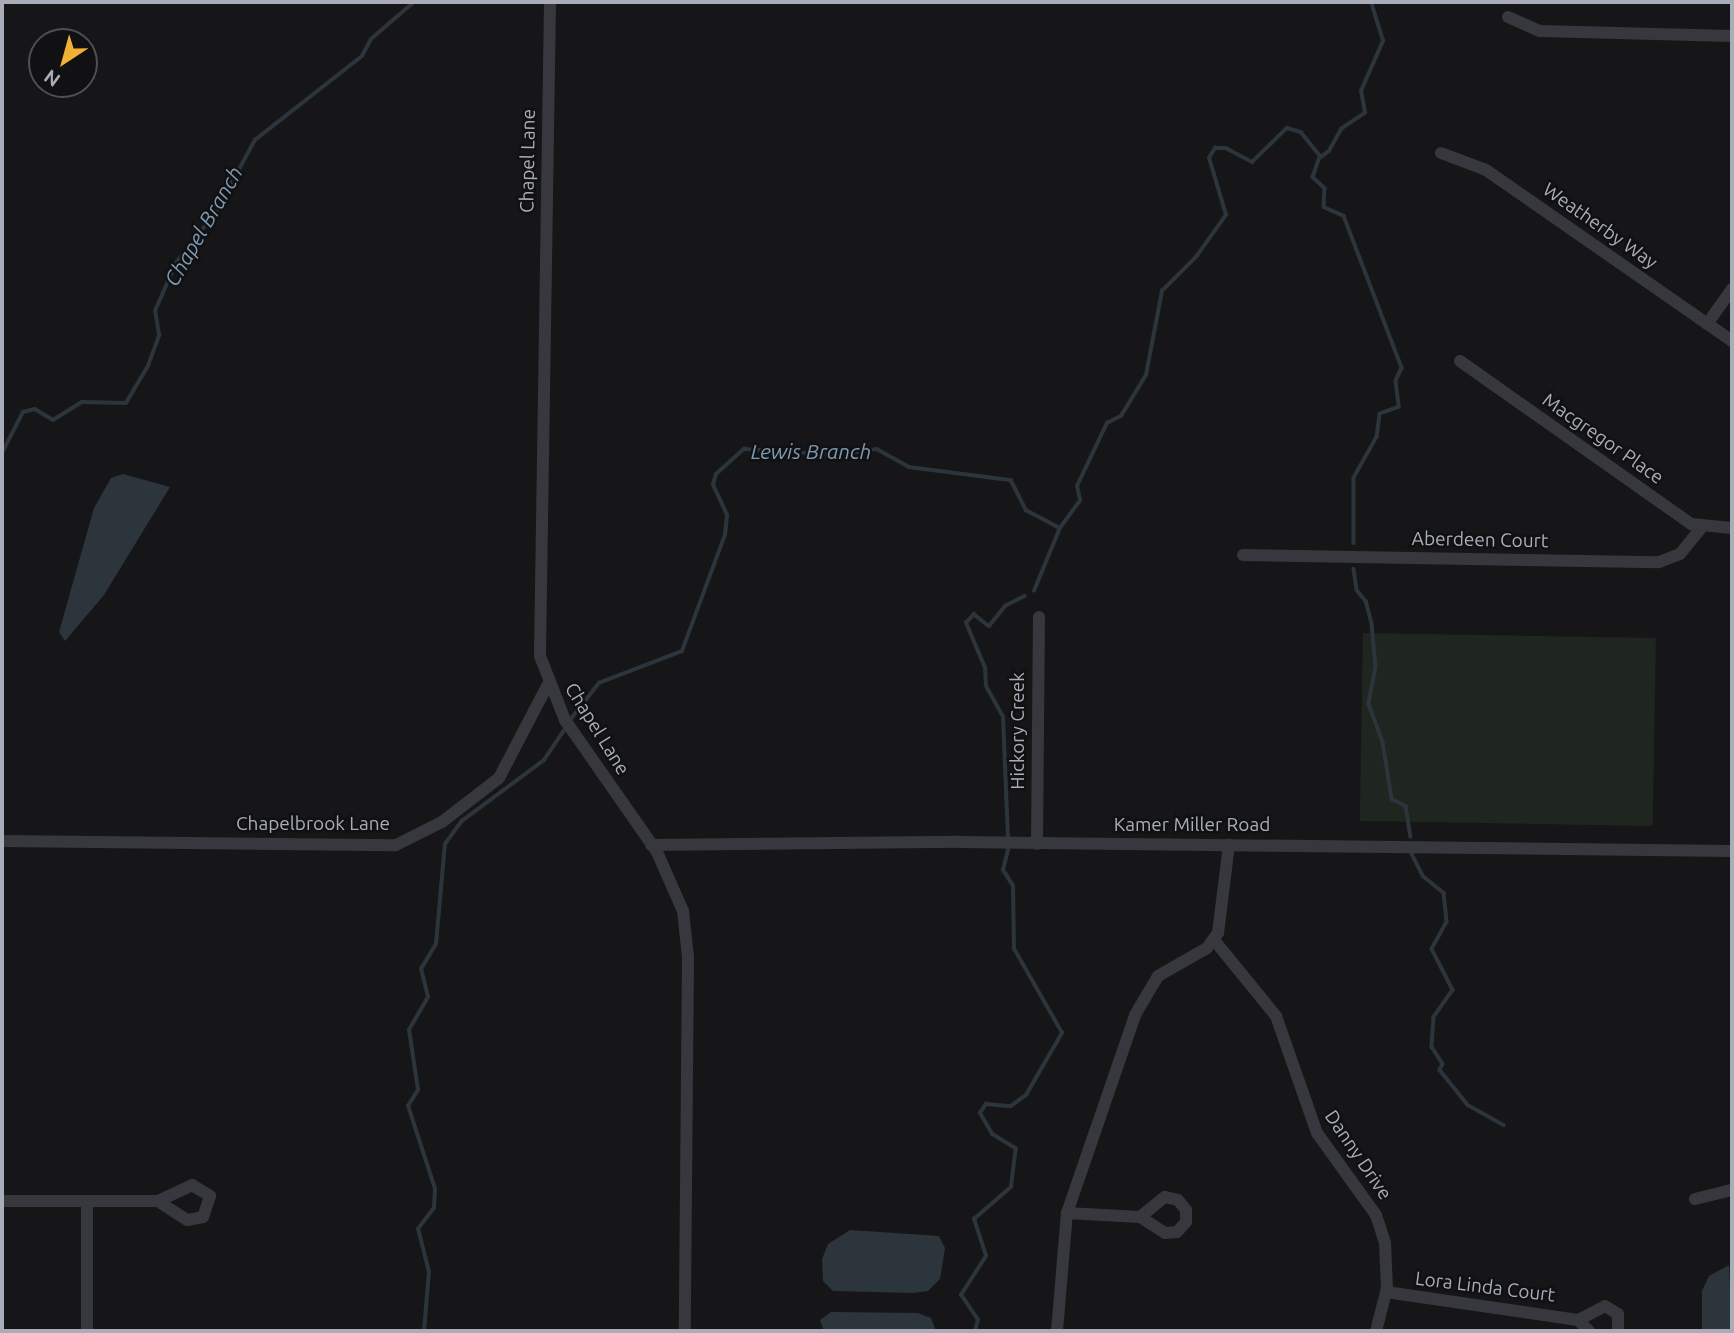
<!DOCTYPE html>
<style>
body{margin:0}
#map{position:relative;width:1734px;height:1333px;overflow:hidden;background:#161618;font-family:Ubuntu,sans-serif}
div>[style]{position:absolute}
.green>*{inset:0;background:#1e261f;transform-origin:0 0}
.water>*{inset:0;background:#2c353c}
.stream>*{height:3.5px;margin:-1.75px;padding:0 1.75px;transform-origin:1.75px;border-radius:1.75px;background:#2c353c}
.street>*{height:12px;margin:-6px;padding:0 6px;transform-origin:6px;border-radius:6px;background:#37383d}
span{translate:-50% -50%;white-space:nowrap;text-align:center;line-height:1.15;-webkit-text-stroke:5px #111113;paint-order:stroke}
.street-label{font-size:19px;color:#a8adb8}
.water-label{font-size:21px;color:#7f9bb3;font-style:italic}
.frame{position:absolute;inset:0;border:4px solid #a8adb8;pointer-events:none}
.north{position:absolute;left:28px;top:28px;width:70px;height:70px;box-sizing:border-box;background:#111113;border:2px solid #4d4f55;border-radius:50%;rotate:216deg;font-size:19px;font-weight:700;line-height:28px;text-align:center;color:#a8adb8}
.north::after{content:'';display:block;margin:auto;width:24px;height:32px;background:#f2b134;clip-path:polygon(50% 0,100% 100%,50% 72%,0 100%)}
</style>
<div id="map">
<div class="green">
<i style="left:1363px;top:633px;width:293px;height:188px;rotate:1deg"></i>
</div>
<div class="water">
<i style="clip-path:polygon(123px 474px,170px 487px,104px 595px,65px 641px,59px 632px,94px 508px,111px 478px)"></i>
<i style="clip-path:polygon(850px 1230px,939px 1236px,945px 1248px,940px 1279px,928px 1291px,913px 1293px,833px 1291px,823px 1281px,822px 1259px,828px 1244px)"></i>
<i style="clip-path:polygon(1729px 1265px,1732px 1331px,1702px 1331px,1702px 1291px,1709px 1276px)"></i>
<i style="clip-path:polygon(831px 1312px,918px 1313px,931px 1318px,936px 1331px,824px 1331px,820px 1320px)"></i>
</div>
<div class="stream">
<i style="left:1320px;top:157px;width:21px;rotate:109deg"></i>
<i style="left:1313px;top:177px;width:16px;rotate:43deg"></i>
<i style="left:1325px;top:188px;width:19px;rotate:93deg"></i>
<i style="left:1324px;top:207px;width:22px;rotate:24deg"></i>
<i style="left:1344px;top:216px;width:163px;rotate:69.1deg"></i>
<i style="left:1402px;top:368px;width:14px;rotate:115deg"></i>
<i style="left:1396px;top:381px;width:26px;rotate:83deg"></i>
<i style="left:1399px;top:407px;width:20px;rotate:160deg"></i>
<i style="left:1380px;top:414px;width:23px;rotate:97deg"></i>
<i style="left:1377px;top:437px;width:47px;rotate:119.3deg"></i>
<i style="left:1354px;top:478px;width:65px;rotate:90deg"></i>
<i style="left:2px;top:453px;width:46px;rotate:-62.9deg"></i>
<i style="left:23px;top:412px;width:12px;rotate:-14deg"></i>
<i style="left:35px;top:409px;width:21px;rotate:31deg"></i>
<i style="left:53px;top:420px;width:34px;rotate:-32deg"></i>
<i style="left:82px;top:402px;width:44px;rotate:1.3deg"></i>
<i style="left:126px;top:403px;width:43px;rotate:-59.3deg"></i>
<i style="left:148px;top:366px;width:33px;rotate:-70deg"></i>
<i style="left:159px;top:335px;width:24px;rotate:-99deg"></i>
<i style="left:155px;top:311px;width:52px;rotate:-66.4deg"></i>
<i style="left:176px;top:263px;width:65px;rotate:-51.9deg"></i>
<i style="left:216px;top:212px;width:82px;rotate:-61.6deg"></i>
<i style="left:255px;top:140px;width:136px;rotate:-38.1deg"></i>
<i style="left:362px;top:56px;width:19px;rotate:-62deg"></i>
<i style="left:371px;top:39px;width:57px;rotate:-40.7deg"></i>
<i style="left:1354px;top:569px;width:21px;rotate:82deg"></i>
<i style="left:1357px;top:590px;width:14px;rotate:51deg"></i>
<i style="left:1366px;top:601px;width:24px;rotate:75deg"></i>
<i style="left:1372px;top:624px;width:43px;rotate:84.7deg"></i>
<i style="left:1376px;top:667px;width:38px;rotate:101deg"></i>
<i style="left:1369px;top:704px;width:40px;rotate:69.8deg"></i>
<i style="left:1383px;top:742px;width:58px;rotate:81deg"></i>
<i style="left:1392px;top:799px;width:16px;rotate:27deg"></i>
<i style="left:1406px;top:806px;width:31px;rotate:81deg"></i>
<i style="left:1034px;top:591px;width:68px;rotate:-67.6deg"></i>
<i style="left:1060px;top:528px;width:34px;rotate:-54deg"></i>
<i style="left:1080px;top:500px;width:14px;rotate:-102deg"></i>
<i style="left:1077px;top:486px;width:70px;rotate:-64.5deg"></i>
<i style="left:1107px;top:423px;width:16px;rotate:-27deg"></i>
<i style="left:1121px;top:416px;width:48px;rotate:-58.6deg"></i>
<i style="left:1146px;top:375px;width:86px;rotate:-79.2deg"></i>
<i style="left:1162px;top:291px;width:48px;rotate:-45deg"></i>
<i style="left:1196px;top:257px;width:52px;rotate:-54.5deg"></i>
<i style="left:1226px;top:215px;width:59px;rotate:-106.6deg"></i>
<i style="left:1209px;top:158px;width:12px;rotate:-59deg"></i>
<i style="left:1215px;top:148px;width:11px"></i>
<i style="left:1226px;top:148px;width:30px;rotate:28deg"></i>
<i style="left:1252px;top:162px;width:49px;rotate:-44.2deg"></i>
<i style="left:1287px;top:128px;width:15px;rotate:16deg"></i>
<i style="left:1301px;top:132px;width:32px;rotate:51deg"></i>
<i style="left:1321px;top:157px;width:10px;rotate:-37deg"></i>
<i style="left:1329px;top:151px;width:25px;rotate:-61deg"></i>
<i style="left:1341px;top:129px;width:29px;rotate:-34deg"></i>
<i style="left:1365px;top:113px;width:22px;rotate:-100deg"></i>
<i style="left:1361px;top:91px;width:55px;rotate:-66.3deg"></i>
<i style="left:1383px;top:41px;width:41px;rotate:-107.1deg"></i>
<i style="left:570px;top:720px;width:47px;rotate:-51.9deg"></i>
<i style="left:599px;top:683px;width:89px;rotate:-21.1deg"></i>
<i style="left:682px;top:651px;width:124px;rotate:-69.7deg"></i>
<i style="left:725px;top:535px;width:20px;rotate:-84deg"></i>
<i style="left:727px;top:515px;width:33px;rotate:-115deg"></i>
<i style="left:713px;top:485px;width:11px;rotate:-75deg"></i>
<i style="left:716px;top:474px;width:38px;rotate:-42deg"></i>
<i style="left:744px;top:449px;width:95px;rotate:3.6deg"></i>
<i style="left:839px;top:455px;width:38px;rotate:-9deg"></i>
<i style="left:877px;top:449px;width:37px;rotate:29deg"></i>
<i style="left:909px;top:467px;width:103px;rotate:7.3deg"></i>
<i style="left:1011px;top:480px;width:34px;rotate:63deg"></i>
<i style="left:1026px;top:510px;width:38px;rotate:28deg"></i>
<i style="left:1008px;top:840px;width:123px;rotate:-92.3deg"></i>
<i style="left:1003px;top:717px;width:35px;rotate:-119deg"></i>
<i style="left:986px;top:686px;width:18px;rotate:-93deg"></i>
<i style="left:985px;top:668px;width:49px;rotate:-112.9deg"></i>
<i style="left:966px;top:623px;width:12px;rotate:-48deg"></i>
<i style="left:974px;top:614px;width:19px;rotate:39deg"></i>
<i style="left:989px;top:626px;width:26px;rotate:-51deg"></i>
<i style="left:1005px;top:606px;width:22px;rotate:-27deg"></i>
<i style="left:1412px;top:854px;width:25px;rotate:63deg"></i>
<i style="left:1423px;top:876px;width:27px;rotate:39deg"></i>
<i style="left:1444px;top:893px;width:29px;rotate:84deg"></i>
<i style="left:1447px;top:922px;width:31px;rotate:119deg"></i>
<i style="left:1432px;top:949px;width:46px;rotate:62.9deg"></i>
<i style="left:1453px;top:990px;width:33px;rotate:125deg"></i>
<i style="left:1434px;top:1017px;width:30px;rotate:94deg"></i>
<i style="left:1432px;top:1047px;width:20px;rotate:57deg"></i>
<i style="left:1443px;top:1064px;width:7px;rotate:117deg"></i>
<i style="left:1440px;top:1070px;width:45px;rotate:51.3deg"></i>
<i style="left:1468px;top:1105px;width:41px;rotate:29.1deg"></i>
<i style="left:424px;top:1331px;width:59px;rotate:-85.2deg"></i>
<i style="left:429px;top:1272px;width:44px;rotate:-104.3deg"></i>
<i style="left:418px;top:1229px;width:26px;rotate:-53deg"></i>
<i style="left:434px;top:1208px;width:19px;rotate:-87deg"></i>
<i style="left:435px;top:1189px;width:87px;rotate:-108deg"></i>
<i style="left:408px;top:1106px;width:19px;rotate:-58deg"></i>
<i style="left:418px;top:1090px;width:61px;rotate:-98.5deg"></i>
<i style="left:409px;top:1030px;width:38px;rotate:-60deg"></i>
<i style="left:428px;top:997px;width:29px;rotate:-104deg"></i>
<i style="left:421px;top:969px;width:29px;rotate:-59deg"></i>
<i style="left:436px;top:944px;width:100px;rotate:-84.9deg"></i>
<i style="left:445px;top:844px;width:29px;rotate:-54deg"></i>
<i style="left:462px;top:821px;width:102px;rotate:-36.6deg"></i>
<i style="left:544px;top:760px;width:40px;rotate:-56deg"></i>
<i style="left:975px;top:1331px;width:11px;rotate:-75deg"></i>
<i style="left:978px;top:1320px;width:30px;rotate:-124deg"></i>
<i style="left:961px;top:1295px;width:46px;rotate:-57.3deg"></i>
<i style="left:986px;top:1256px;width:39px;rotate:-108deg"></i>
<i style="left:974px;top:1219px;width:49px;rotate:-40.9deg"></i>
<i style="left:1011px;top:1187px;width:38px;rotate:-83deg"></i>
<i style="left:1016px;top:1149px;width:28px;rotate:-148deg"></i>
<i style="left:992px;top:1134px;width:24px;rotate:-120deg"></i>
<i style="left:980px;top:1113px;width:11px;rotate:-56deg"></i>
<i style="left:986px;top:1104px;width:25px;rotate:5deg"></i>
<i style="left:1011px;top:1106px;width:19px;rotate:-36deg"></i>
<i style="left:1026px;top:1095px;width:72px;rotate:-59.9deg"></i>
<i style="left:1062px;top:1033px;width:97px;rotate:-119.7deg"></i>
<i style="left:1014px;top:949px;width:63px;rotate:-90.9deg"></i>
<i style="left:1013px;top:886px;width:19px;rotate:-122deg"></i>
<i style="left:1003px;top:870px;width:21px;rotate:-76deg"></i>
</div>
<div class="street">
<i style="left:550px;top:2px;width:654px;rotate:90.88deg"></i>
<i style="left:540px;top:656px;width:69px;rotate:68.7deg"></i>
<i style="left:565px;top:720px;width:161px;rotate:55.1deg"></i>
<i style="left:657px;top:852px;width:64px;rotate:66.2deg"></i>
<i style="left:683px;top:911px;width:46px;rotate:83.8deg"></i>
<i style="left:688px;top:957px;width:374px;rotate:90.5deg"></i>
<i style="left:1508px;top:17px;width:35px;rotate:24deg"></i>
<i style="left:1540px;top:31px;width:192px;rotate:1.5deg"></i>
<i style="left:1441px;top:153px;width:48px;rotate:20.7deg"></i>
<i style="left:1486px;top:170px;width:300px;rotate:34.8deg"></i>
<i style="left:1707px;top:324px;width:43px;rotate:-54.5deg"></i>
<i style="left:1460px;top:361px;width:283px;rotate:35.2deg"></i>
<i style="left:1691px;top:524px;width:41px;rotate:5.6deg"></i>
<i style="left:1243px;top:555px;width:416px;rotate:1deg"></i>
<i style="left:1659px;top:562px;width:22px;rotate:-21deg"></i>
<i style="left:1680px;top:554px;width:33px;rotate:-51deg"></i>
<i style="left:2px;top:841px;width:394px;rotate:0.6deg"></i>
<i style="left:396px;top:845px;width:51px;rotate:-26.6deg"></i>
<i style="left:442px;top:822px;width:72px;rotate:-37.7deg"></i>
<i style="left:499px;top:778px;width:104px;rotate:-62.4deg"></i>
<i style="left:1037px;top:844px;width:227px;rotate:-89.5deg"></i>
<i style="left:651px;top:845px;width:309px;rotate:-0.6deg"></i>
<i style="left:960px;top:842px;width:772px;rotate:0.67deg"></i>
<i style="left:1214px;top:940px;width:98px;rotate:50.8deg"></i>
<i style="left:1276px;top:1016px;width:124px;rotate:70.7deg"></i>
<i style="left:1317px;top:1133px;width:101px;rotate:54.3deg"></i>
<i style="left:1376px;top:1215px;width:29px;rotate:72deg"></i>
<i style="left:1385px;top:1243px;width:45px;rotate:87.5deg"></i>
<i style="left:1387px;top:1288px;width:44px;rotate:104.3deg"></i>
<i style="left:192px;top:1185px;width:21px;rotate:31deg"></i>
<i style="left:210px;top:1196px;width:22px;rotate:108deg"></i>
<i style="left:203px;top:1217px;width:16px;rotate:169deg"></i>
<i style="left:187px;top:1220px;width:35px;rotate:-147deg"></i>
<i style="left:158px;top:1201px;width:38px;rotate:-25deg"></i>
<i style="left:1165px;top:1197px;width:13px;rotate:13deg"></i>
<i style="left:1178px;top:1200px;width:13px;rotate:51deg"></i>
<i style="left:1186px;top:1210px;width:12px;rotate:90deg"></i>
<i style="left:1186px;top:1222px;width:13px;rotate:132deg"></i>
<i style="left:1177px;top:1232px;width:12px;rotate:175deg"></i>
<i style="left:1165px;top:1233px;width:30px;rotate:-147deg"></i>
<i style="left:1140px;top:1217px;width:32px;rotate:-39deg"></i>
<i style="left:1695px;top:1199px;width:38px;rotate:-14deg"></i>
<i style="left:2px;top:1201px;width:156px"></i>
<i style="left:87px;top:1202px;width:129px;rotate:90deg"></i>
<i style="left:1067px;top:1213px;width:73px;rotate:3.1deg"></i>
<i style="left:1386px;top:1292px;width:194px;rotate:8.3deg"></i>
<i style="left:1057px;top:1331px;width:118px;rotate:-85.2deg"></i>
<i style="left:1067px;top:1213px;width:209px;rotate:-71deg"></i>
<i style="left:1135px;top:1015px;width:45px;rotate:-59.5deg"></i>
<i style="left:1158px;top:976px;width:56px;rotate:-29.7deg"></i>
<i style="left:1207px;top:948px;width:19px;rotate:-54deg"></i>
<i style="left:1218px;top:933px;width:89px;rotate:-82.9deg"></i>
<i style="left:1589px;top:1331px;width:16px;rotate:-135deg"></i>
<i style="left:1578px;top:1320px;width:30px;rotate:-27deg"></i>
<i style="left:1605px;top:1306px;width:15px;rotate:32deg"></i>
<i style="left:1618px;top:1314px;width:17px;rotate:90deg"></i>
</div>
<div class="street-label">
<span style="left:528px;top:161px;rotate:-89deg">Chapel Lane</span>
<span style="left:1600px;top:226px;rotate:35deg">Weatherby Way</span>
<span style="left:1603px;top:439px;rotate:35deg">Macgregor Place</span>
<span style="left:1480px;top:540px;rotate:1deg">Aberdeen Court</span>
<span style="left:597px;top:729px;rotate:58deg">Chapel Lane</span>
<span style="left:1018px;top:731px;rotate:-90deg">Hickory Creek</span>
<span style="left:313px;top:824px">Chapelbrook Lane</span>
<span style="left:1192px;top:825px">Kamer Miller Road</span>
<span style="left:1358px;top:1155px;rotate:56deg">Danny Drive</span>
<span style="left:1485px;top:1287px;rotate:7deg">Lora Linda Court</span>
</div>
<div class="water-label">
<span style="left:203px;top:226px;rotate:-60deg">Chapel Branch</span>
<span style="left:811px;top:451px">Lewis Branch</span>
</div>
<div class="frame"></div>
<div class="north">N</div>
</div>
